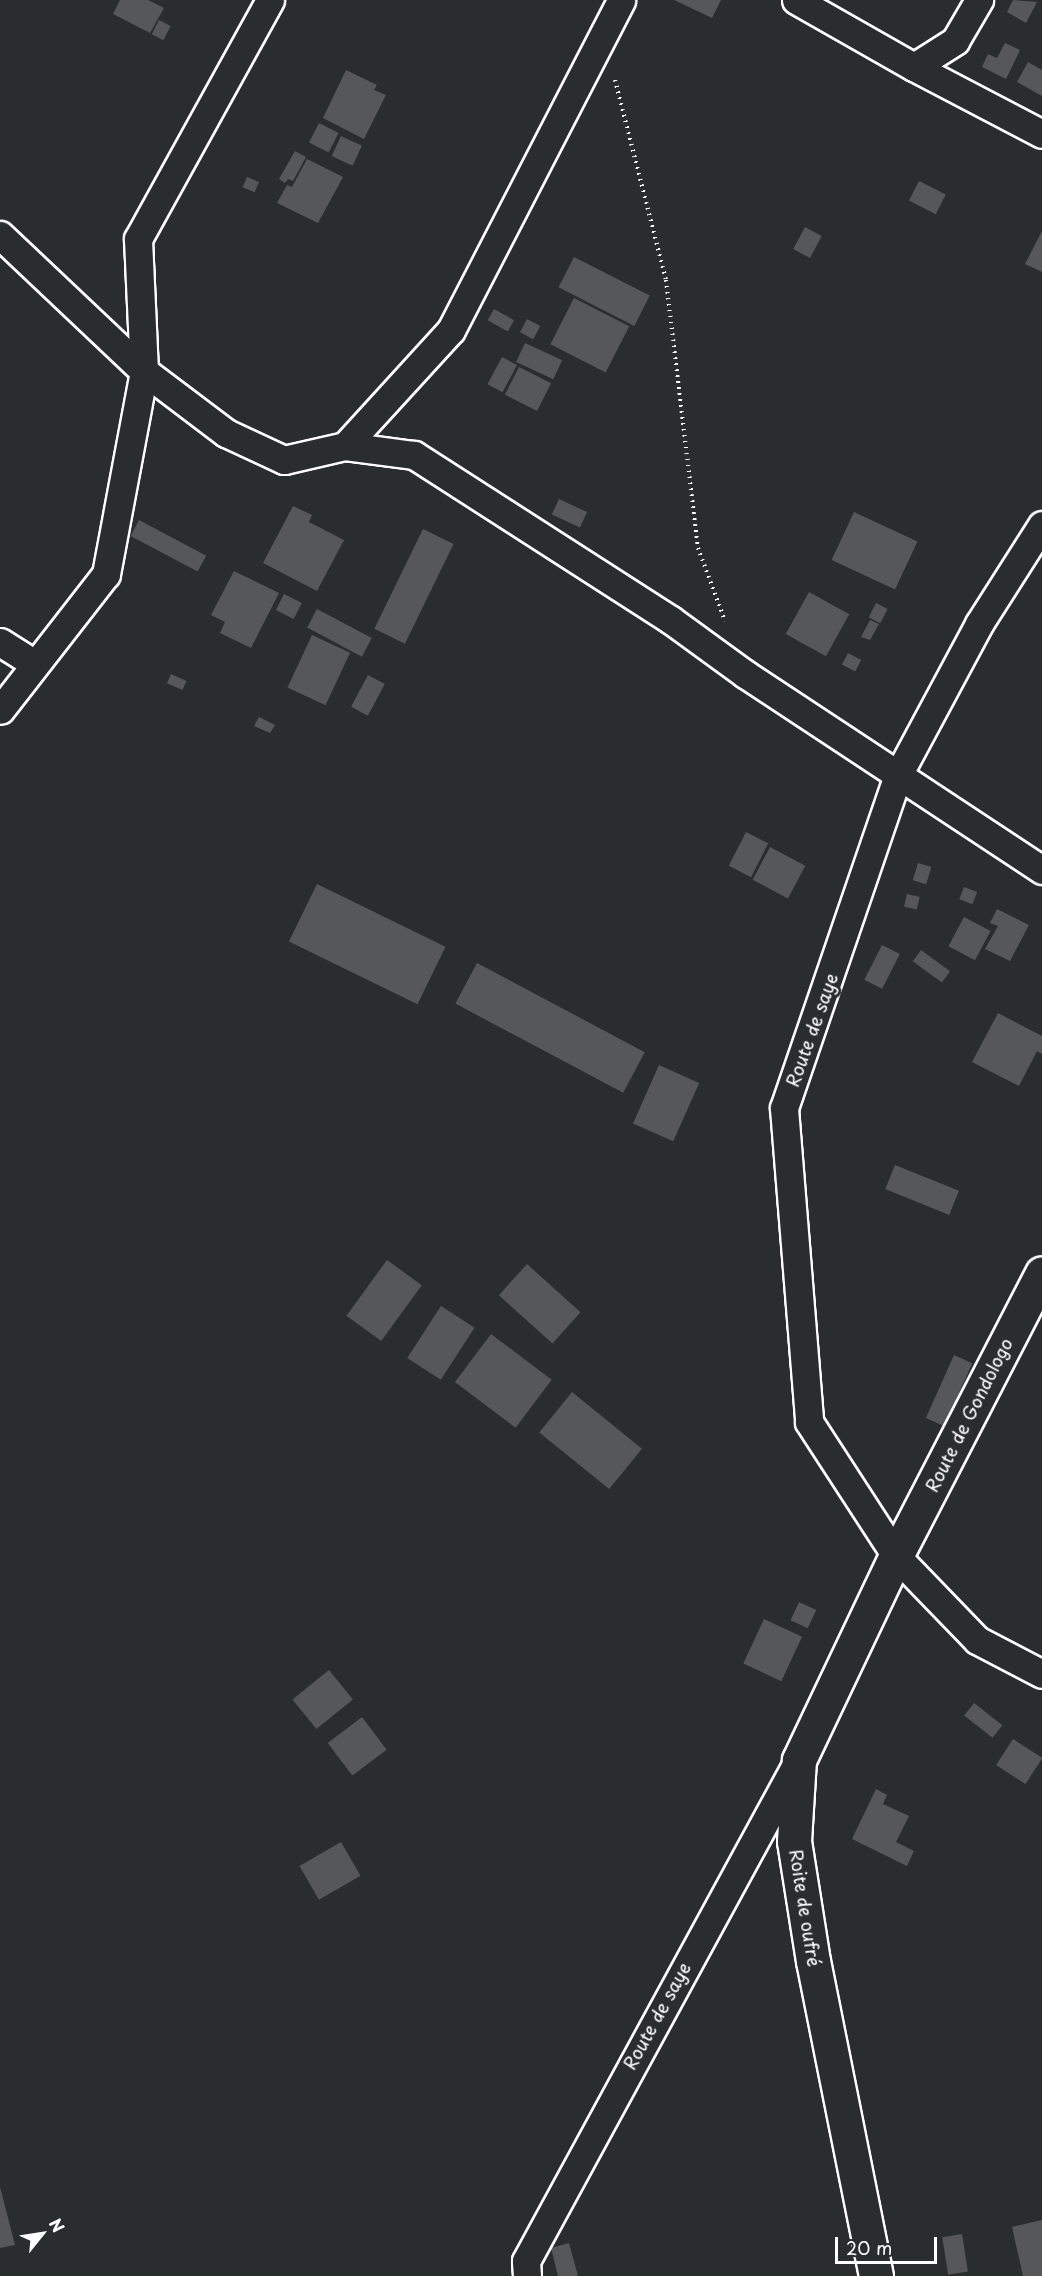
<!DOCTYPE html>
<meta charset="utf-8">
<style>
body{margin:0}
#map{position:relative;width:1042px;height:2276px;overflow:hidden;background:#2a2d2e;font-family:"Playpen Sans",sans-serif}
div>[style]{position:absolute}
.building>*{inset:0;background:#555758;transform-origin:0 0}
.path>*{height:4px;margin-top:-2px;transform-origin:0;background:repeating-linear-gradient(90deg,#fff 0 1.5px,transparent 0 6px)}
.roads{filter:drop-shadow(2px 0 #fff) drop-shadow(-2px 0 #fff) drop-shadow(0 2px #fff) drop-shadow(0 -2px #fff)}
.street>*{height:27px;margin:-13.5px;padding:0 13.5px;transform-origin:13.5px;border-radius:13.5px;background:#2a2d2e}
.secondary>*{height:33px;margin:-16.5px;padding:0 16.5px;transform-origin:16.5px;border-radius:16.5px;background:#2a2d2e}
span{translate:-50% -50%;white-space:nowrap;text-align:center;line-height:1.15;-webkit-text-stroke:6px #2a2d2e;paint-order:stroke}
.street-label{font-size:18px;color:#fff}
.north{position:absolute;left:12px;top:2204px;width:60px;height:60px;-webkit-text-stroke:4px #2a2d2e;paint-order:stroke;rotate:60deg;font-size:16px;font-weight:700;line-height:24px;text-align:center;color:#fff}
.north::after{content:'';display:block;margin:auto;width:21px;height:27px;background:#fff;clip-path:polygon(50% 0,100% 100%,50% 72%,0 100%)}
.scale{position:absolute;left:835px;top:2237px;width:102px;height:27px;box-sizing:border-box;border:3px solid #fff;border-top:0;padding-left:8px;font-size:18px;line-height:21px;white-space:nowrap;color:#fff;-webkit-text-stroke:4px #2a2d2e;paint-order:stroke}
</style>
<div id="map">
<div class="building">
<i style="clip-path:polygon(120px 0,148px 0,164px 8px,150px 33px,113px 14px)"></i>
<i style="clip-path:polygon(674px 0,721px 0,712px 18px)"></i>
<i style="clip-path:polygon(1013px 0,1037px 2px,1026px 23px,1007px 12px)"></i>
<i style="left:159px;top:20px;width:13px;height:16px;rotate:27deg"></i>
<i style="clip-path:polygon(1005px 43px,1020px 50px,1006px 79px,982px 67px,988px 54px,997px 58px)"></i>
<i style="clip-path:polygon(1028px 62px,1042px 70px,1042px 96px,1017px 82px)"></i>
<i style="clip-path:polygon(346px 70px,377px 85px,374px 90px,386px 95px,364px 139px,323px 118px)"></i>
<i style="left:319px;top:123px;width:22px;height:22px;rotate:27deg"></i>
<i style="left:341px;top:136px;width:23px;height:22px;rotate:25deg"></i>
<i style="clip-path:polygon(295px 151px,306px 157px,293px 181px,288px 179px,285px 183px,279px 179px)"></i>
<i style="clip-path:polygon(307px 159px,343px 177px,318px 223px,277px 203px,287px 185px,292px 187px)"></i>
<i style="left:247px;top:177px;width:13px;height:11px;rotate:23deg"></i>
<i style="left:919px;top:181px;width:30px;height:22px;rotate:27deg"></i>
<i style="left:805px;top:227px;width:19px;height:25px;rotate:28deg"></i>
<i style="clip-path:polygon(1042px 231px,1042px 272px,1025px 264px)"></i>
<i style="left:574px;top:257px;width:85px;height:34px;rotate:27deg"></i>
<i style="left:574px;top:298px;width:62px;height:52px;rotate:27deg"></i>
<i style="left:494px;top:309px;width:23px;height:13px;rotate:29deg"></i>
<i style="left:527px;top:319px;width:15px;height:15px;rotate:28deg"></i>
<i style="left:525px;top:343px;width:41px;height:21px;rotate:25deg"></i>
<i style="left:502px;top:357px;width:17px;height:31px;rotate:28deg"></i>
<i style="left:519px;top:367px;width:36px;height:31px;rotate:27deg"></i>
<i style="left:559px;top:499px;width:31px;height:17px;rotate:25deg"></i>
<i style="clip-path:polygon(293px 506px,312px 515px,309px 522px,344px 540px,317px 591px,263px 563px)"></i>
<i style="left:854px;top:512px;width:70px;height:53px;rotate:25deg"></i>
<i style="left:139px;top:520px;width:76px;height:18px;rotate:28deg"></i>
<i style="left:423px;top:529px;width:34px;height:111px;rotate:26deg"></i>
<i style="clip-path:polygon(234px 571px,279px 593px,251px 648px,220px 633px,225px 622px,211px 615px)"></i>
<i style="left:809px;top:592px;width:46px;height:48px;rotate:29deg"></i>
<i style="left:284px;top:594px;width:20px;height:18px;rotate:27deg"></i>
<i style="left:876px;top:603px;width:13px;height:16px;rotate:27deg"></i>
<i style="left:317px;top:609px;width:62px;height:21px;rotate:28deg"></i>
<i style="clip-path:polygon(870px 620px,879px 624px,870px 640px,861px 637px)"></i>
<i style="left:312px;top:635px;width:42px;height:58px;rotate:25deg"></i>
<i style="left:848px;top:653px;width:15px;height:13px;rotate:28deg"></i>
<i style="left:171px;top:674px;width:17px;height:10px;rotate:24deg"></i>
<i style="left:368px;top:675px;width:19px;height:36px;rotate:28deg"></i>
<i style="clip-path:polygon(259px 717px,275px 725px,270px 733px,254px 726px)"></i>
<i style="left:746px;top:832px;width:25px;height:38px;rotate:27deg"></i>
<i style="left:770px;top:847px;width:40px;height:37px;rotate:28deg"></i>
<i style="left:918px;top:863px;width:14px;height:18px;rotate:17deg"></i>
<i style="left:317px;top:884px;width:143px;height:64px;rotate:26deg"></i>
<i style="left:964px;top:887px;width:14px;height:13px;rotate:21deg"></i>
<i style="left:907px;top:894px;width:13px;height:13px;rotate:13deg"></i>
<i style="clip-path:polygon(997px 909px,1029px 925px,1010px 961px,985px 949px,998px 926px,990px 923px)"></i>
<i style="left:964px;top:917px;width:30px;height:33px;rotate:28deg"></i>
<i style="left:882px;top:945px;width:20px;height:39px;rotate:27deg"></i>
<i style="left:921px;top:950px;width:36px;height:14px;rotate:36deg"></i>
<i style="left:477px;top:963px;width:190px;height:46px;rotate:28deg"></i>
<i style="clip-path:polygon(998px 1013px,1042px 1036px,1042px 1054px,1037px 1051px,1019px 1086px,972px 1062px)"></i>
<i style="left:659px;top:1065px;width:44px;height:64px;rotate:24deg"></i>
<i style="left:895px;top:1165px;width:69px;height:26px;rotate:22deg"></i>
<i style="left:387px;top:1260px;width:43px;height:69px;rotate:36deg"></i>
<i style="left:527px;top:1264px;width:72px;height:42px;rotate:42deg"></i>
<i style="left:441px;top:1306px;width:40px;height:62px;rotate:33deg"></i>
<i style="left:491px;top:1334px;width:76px;height:60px;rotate:37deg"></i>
<i style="left:954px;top:1355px;width:20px;height:69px;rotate:24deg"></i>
<i style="left:572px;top:1392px;width:90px;height:52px;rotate:39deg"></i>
<i style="left:799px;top:1602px;width:19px;height:20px;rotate:25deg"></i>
<i style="left:764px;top:1619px;width:42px;height:49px;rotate:25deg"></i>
<i style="left:329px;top:1670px;width:38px;height:47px;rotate:51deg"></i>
<i style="left:974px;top:1703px;width:36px;height:16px;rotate:38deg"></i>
<i style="left:362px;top:1717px;width:41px;height:43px;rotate:53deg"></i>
<i style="left:1013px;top:1739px;width:35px;height:31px;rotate:33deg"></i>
<i style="clip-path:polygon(876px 1789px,887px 1795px,883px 1804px,909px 1816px,896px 1842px,914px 1851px,907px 1866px,852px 1839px)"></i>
<i style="left:341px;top:1842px;width:39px;height:48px;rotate:60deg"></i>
<i style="clip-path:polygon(0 2187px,15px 2245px,0 2248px)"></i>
<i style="clip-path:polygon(1042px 2220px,1042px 2276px,1023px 2276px,1012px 2227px)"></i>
<i style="left:962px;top:2234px;width:38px;height:20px;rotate:81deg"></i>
<i style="clip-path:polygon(569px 2243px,578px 2276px,558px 2276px,551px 2248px)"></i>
</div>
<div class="path">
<i style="left:615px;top:80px;width:206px;rotate:75.7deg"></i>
<i style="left:666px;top:280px;width:270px;rotate:83.2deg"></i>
<i style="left:698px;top:548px;width:78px;rotate:69.7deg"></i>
</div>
<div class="roads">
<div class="street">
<i style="left:270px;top:0;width:273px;rotate:118.9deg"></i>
<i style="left:138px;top:239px;width:132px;rotate:87.4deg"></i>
<i style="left:144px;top:371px;width:103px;rotate:37.1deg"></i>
<i style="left:226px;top:433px;width:64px;rotate:25deg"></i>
<i style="left:284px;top:460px;width:63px;rotate:-12.9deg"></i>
<i style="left:345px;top:446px;width:157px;rotate:-47.6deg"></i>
<i style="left:451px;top:330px;width:371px;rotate:-62.7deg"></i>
<i style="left:796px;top:0;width:136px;rotate:29.6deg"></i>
<i style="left:914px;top:67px;width:49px;rotate:-32.4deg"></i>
<i style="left:955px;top:41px;width:48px;rotate:-59.7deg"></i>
<i style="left:914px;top:67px;width:144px;rotate:27.6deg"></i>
<i style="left:0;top:235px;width:198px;rotate:43.4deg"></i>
<i style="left:144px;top:371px;width:207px;rotate:100.6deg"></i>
<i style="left:106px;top:574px;width:172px;rotate:127.9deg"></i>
<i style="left:345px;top:446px;width:70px;rotate:7.4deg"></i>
<i style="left:414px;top:455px;width:305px;rotate:32.7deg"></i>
<i style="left:671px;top:620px;width:92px;rotate:36.1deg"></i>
<i style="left:745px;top:674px;width:356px;rotate:33.4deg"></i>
<i style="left:1042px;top:525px;width:117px;rotate:122.5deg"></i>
<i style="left:979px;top:624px;width:171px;rotate:118.2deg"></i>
<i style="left:898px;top:775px;width:352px;rotate:108.9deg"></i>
<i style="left:784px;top:1108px;width:315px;rotate:85.4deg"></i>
<i style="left:809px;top:1422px;width:160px;rotate:57deg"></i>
<i style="left:896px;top:1556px;width:117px;rotate:46deg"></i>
<i style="left:977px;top:1640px;width:73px;rotate:27.6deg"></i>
<i style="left:0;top:642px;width:41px;rotate:32.2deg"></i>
<i style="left:527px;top:2276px;width:15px;rotate:-94deg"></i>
<i style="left:526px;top:2261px;width:569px;rotate:-61.45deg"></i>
</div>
<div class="secondary">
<i style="left:876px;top:2276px;width:321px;rotate:-101.3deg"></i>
<i style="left:813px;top:1961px;width:121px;rotate:-99deg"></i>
<i style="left:794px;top:1841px;width:81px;rotate:-86.5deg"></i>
<i style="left:799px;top:1760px;width:226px;rotate:-64.6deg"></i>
<i style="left:896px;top:1556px;width:318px;rotate:-62.7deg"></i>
</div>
</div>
<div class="street-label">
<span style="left:812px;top:1030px;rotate:-70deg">Route de saye</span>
<span style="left:969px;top:1415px;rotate:-63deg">Route de Gondologo</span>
<span style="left:805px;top:1908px;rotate:81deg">Roite de oufré</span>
<span style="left:657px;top:2016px;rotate:-61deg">Route de saye</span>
</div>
<div class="north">N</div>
<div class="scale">20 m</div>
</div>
